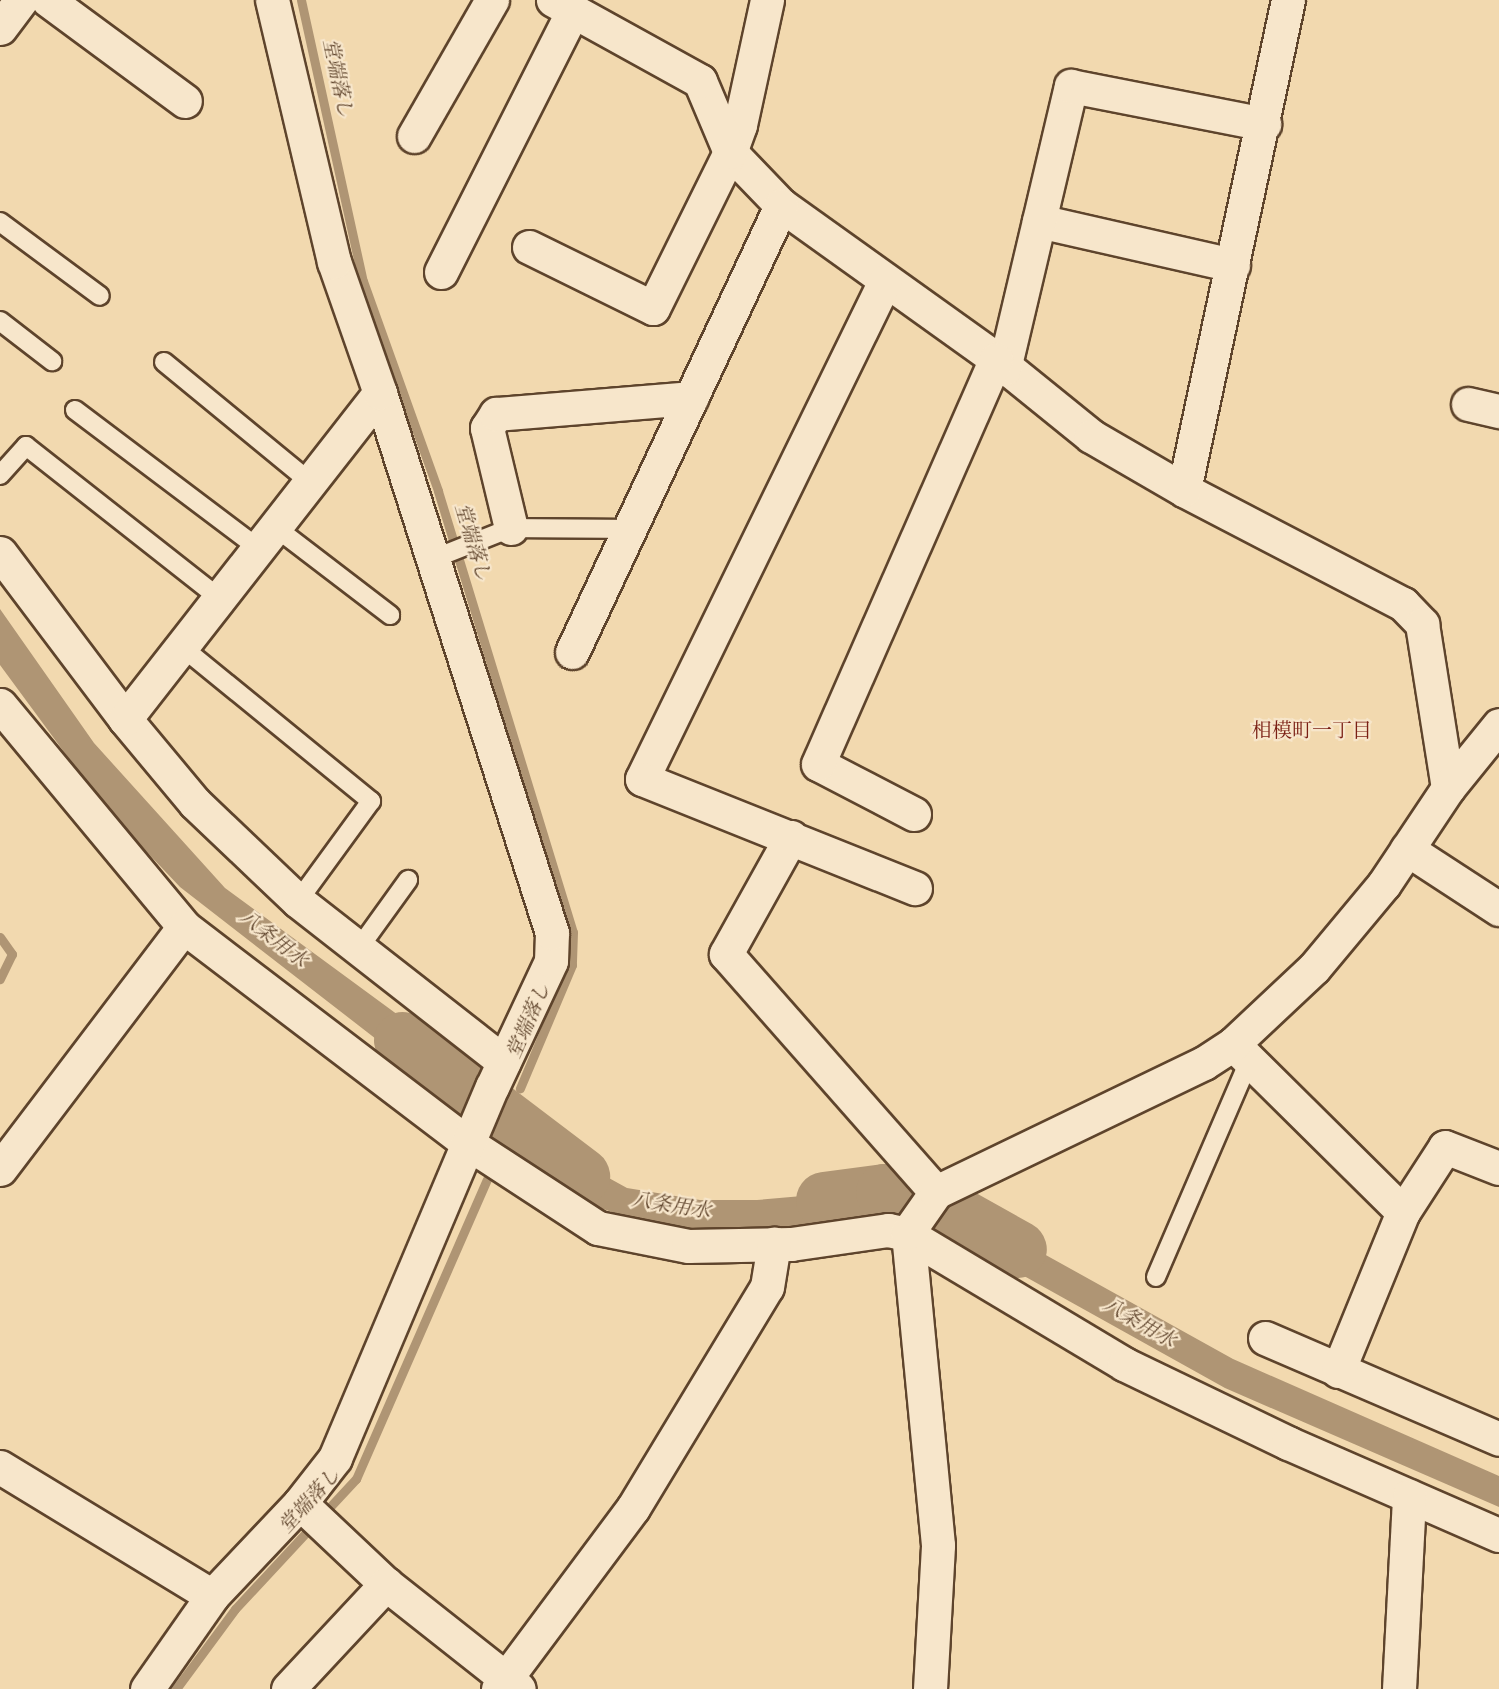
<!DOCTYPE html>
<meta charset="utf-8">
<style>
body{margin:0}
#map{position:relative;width:1499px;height:1689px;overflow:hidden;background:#f2d9af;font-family:"IM FELL DW Pica","Noto Serif JP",serif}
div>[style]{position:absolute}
.water>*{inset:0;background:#af9574}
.stream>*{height:9px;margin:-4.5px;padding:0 4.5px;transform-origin:4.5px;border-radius:4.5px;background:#af9574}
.river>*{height:57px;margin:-28.5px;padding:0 28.5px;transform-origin:28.5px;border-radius:28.5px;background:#af9574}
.roads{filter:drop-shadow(2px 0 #5e442c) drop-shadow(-2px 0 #5e442c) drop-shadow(0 2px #5e442c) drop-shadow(0 -2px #5e442c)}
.lane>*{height:18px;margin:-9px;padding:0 9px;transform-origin:9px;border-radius:9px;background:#f7e6cb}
.street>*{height:33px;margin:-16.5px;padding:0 16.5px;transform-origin:16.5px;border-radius:16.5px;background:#f7e6cb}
span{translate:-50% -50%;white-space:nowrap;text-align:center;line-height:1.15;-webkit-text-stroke:4.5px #f7e6cb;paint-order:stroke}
.water-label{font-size:20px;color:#61462e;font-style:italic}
.neighbourhood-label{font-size:20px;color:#7a1f14}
</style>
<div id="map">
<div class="water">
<i style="clip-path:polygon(0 609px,94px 743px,225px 888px,473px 1070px,456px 1101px,180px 887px,106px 809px,0 665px)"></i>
<i style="clip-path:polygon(523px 1113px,578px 1161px,627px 1188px,700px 1200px,757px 1200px,906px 1187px,893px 1211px,854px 1209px,836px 1226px,678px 1235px,589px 1204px,509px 1151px)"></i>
<i style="clip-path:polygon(954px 1204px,1233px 1359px,1499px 1476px,1499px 1507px,1225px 1388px,999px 1262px,941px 1220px)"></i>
</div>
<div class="stream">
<i style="left:301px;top:0;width:288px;rotate:77.6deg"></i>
<i style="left:363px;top:281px;width:223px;rotate:70.3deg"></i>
<i style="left:438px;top:491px;width:461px;rotate:73deg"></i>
<i style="left:573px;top:932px;width:33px;rotate:92deg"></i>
<i style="left:572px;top:965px;width:134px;rotate:112.9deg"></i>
<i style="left:0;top:937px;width:21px;rotate:55deg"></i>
<i style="left:12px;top:954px;width:28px;rotate:116deg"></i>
<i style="left:176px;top:1689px;width:99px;rotate:-53.6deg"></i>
<i style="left:235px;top:1609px;width:178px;rotate:-47.1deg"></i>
<i style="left:356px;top:1479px;width:327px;rotate:-66.4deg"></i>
</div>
<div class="river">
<i style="left:402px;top:1040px;width:225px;rotate:37.2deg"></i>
<i style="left:824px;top:1200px;width:61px;rotate:-7.6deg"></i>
<i style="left:884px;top:1192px;width:59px;rotate:13.8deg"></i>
<i style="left:941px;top:1206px;width:88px;rotate:29.2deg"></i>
</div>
<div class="roads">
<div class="lane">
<i style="left:0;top:222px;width:124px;rotate:36.5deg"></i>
<i style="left:0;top:321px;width:66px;rotate:37.6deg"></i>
<i style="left:164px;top:362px;width:189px;rotate:39.4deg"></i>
<i style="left:75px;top:410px;width:229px;rotate:37deg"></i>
<i style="left:0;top:475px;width:39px;rotate:-48deg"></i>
<i style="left:26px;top:446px;width:246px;rotate:38.2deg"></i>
<i style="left:275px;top:527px;width:145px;rotate:37.4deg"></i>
<i style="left:433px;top:559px;width:84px;rotate:-21.7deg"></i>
<i style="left:511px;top:528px;width:119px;rotate:0.5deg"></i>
<i style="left:182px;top:647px;width:244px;rotate:39.2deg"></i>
<i style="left:371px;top:801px;width:124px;rotate:126.1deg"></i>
<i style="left:359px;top:948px;width:84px;rotate:-54.2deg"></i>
<i style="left:1156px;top:1277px;width:237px;rotate:-66.7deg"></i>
</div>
<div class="street">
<i style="left:48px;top:0;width:170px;rotate:36.4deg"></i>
<i style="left:767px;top:0;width:128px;rotate:102.2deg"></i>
<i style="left:740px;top:125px;width:29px;rotate:110deg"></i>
<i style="left:730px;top:152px;width:74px;rotate:46.1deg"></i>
<i style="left:781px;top:205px;width:264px;rotate:35.6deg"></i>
<i style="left:996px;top:359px;width:122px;rotate:39deg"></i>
<i style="left:1091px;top:436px;width:108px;rotate:30.1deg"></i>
<i style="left:1184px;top:490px;width:247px;rotate:27.5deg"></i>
<i style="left:1403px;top:604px;width:28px;rotate:46deg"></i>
<i style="left:1422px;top:624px;width:166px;rotate:81deg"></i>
<i style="left:0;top:28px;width:35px;rotate:-53deg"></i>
<i style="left:414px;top:136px;width:157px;rotate:-60.2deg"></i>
<i style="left:1039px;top:221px;width:199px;rotate:12.8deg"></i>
<i style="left:529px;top:247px;width:138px;rotate:26.2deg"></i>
<i style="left:653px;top:308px;width:174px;rotate:-63.7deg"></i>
<i style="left:730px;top:152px;width:77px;rotate:-112.9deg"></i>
<i style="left:700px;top:81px;width:168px;rotate:-151.1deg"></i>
<i style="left:441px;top:272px;width:292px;rotate:-63.2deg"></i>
<i style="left:885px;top:281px;width:554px;rotate:116.01deg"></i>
<i style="left:642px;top:779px;width:294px;rotate:21.8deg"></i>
<i style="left:1004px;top:369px;width:291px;rotate:-76.7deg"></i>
<i style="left:1071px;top:86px;width:197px;rotate:11.1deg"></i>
<i style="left:1468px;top:404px;width:32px;rotate:13deg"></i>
<i style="left:1184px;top:490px;width:501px;rotate:-78.02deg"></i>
<i style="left:511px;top:528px;width:103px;rotate:-103.5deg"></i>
<i style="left:487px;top:428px;width:17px;rotate:-57deg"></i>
<i style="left:496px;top:414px;width:196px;rotate:-4.7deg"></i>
<i style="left:0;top:553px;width:208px;rotate:53deg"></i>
<i style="left:125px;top:719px;width:109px;rotate:50.2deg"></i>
<i style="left:195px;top:803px;width:142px;rotate:43.6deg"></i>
<i style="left:298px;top:901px;width:261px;rotate:38deg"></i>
<i style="left:572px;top:652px;width:493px;rotate:-64.9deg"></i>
<i style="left:0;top:705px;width:288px;rotate:50.3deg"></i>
<i style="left:184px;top:927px;width:358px;rotate:37.3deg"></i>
<i style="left:469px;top:1144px;width:154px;rotate:33.1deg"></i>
<i style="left:598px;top:1228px;width:92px;rotate:11.3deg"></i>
<i style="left:688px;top:1246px;width:103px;rotate:-1.1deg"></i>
<i style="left:791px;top:1244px;width:98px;rotate:-8.2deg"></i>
<i style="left:888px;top:1230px;width:19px;rotate:12deg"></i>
<i style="left:907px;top:1234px;width:253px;rotate:30.9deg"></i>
<i style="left:1124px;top:1364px;width:182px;rotate:25.7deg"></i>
<i style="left:1288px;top:1443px;width:230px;rotate:23.6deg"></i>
<i style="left:125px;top:719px;width:414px;rotate:-52deg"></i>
<i style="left:914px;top:814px;width:108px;rotate:-152.5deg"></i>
<i style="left:818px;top:764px;width:442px;rotate:-66.3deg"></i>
<i style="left:791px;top:837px;width:134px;rotate:119.1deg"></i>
<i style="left:726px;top:954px;width:317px;rotate:48.6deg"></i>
<i style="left:1407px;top:849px;width:110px;rotate:33.1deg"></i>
<i style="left:1233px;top:1044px;width:239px;rotate:44.7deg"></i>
<i style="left:0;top:1169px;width:304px;rotate:-52.8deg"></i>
<i style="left:1265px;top:1338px;width:255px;rotate:23.3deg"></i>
<i style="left:1338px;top:1371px;width:172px;rotate:-67.8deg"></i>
<i style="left:1403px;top:1212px;width:77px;rotate:-57.1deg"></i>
<i style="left:1445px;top:1147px;width:58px;rotate:21.3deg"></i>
<i style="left:0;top:1467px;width:248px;rotate:31.3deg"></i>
<i style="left:300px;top:1503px;width:118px;rotate:43.3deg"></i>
<i style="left:386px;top:1584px;width:169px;rotate:38.3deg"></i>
<i style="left:147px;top:1689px;width:113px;rotate:-55deg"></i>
<i style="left:212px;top:1596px;width:128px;rotate:-46.6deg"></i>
<i style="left:300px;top:1503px;width:57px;rotate:-52.1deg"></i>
<i style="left:335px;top:1458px;width:403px;rotate:-67.1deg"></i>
<i style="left:492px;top:1087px;width:139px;rotate:-64.9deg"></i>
<i style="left:551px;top:961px;width:28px;rotate:-88deg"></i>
<i style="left:552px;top:933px;width:567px;rotate:-107.67deg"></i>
<i style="left:380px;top:393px;width:139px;rotate:-109.3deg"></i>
<i style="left:334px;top:262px;width:269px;rotate:-103.3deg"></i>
<i style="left:288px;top:1689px;width:144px;rotate:-47deg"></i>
<i style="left:498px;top:1689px;width:226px;rotate:-53.3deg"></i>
<i style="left:633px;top:1508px;width:258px;rotate:-58.8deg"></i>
<i style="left:767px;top:1287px;width:44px;rotate:-80.8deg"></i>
<i style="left:930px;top:1689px;width:144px;rotate:-86.8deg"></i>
<i style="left:938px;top:1545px;width:314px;rotate:-95.5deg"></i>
<i style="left:908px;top:1232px;width:49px;rotate:-55deg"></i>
<i style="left:936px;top:1192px;width:297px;rotate:-25.7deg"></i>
<i style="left:1204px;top:1063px;width:35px;rotate:-33deg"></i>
<i style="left:1233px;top:1044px;width:111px;rotate:-43.2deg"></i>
<i style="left:1314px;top:968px;width:109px;rotate:-50.2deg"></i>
<i style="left:1384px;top:884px;width:115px;rotate:-56.3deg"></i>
<i style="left:1448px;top:788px;width:81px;rotate:-51deg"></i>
<i style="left:1399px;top:1689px;width:193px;rotate:-87deg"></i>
</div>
</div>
<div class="water-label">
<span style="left:337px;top:78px;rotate:78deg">堂端落し</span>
<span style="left:472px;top:542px;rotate:73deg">堂端落し</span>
<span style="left:273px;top:939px;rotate:38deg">八条用水</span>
<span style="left:529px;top:1021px;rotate:-67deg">堂端落し</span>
<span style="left:671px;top:1206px;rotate:9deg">八条用水</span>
<span style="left:1139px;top:1323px;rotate:30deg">八条用水</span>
<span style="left:310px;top:1501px;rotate:-48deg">堂端落し</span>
</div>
<div class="neighbourhood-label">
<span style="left:1312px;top:731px">相模町一丁目</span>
</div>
</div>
